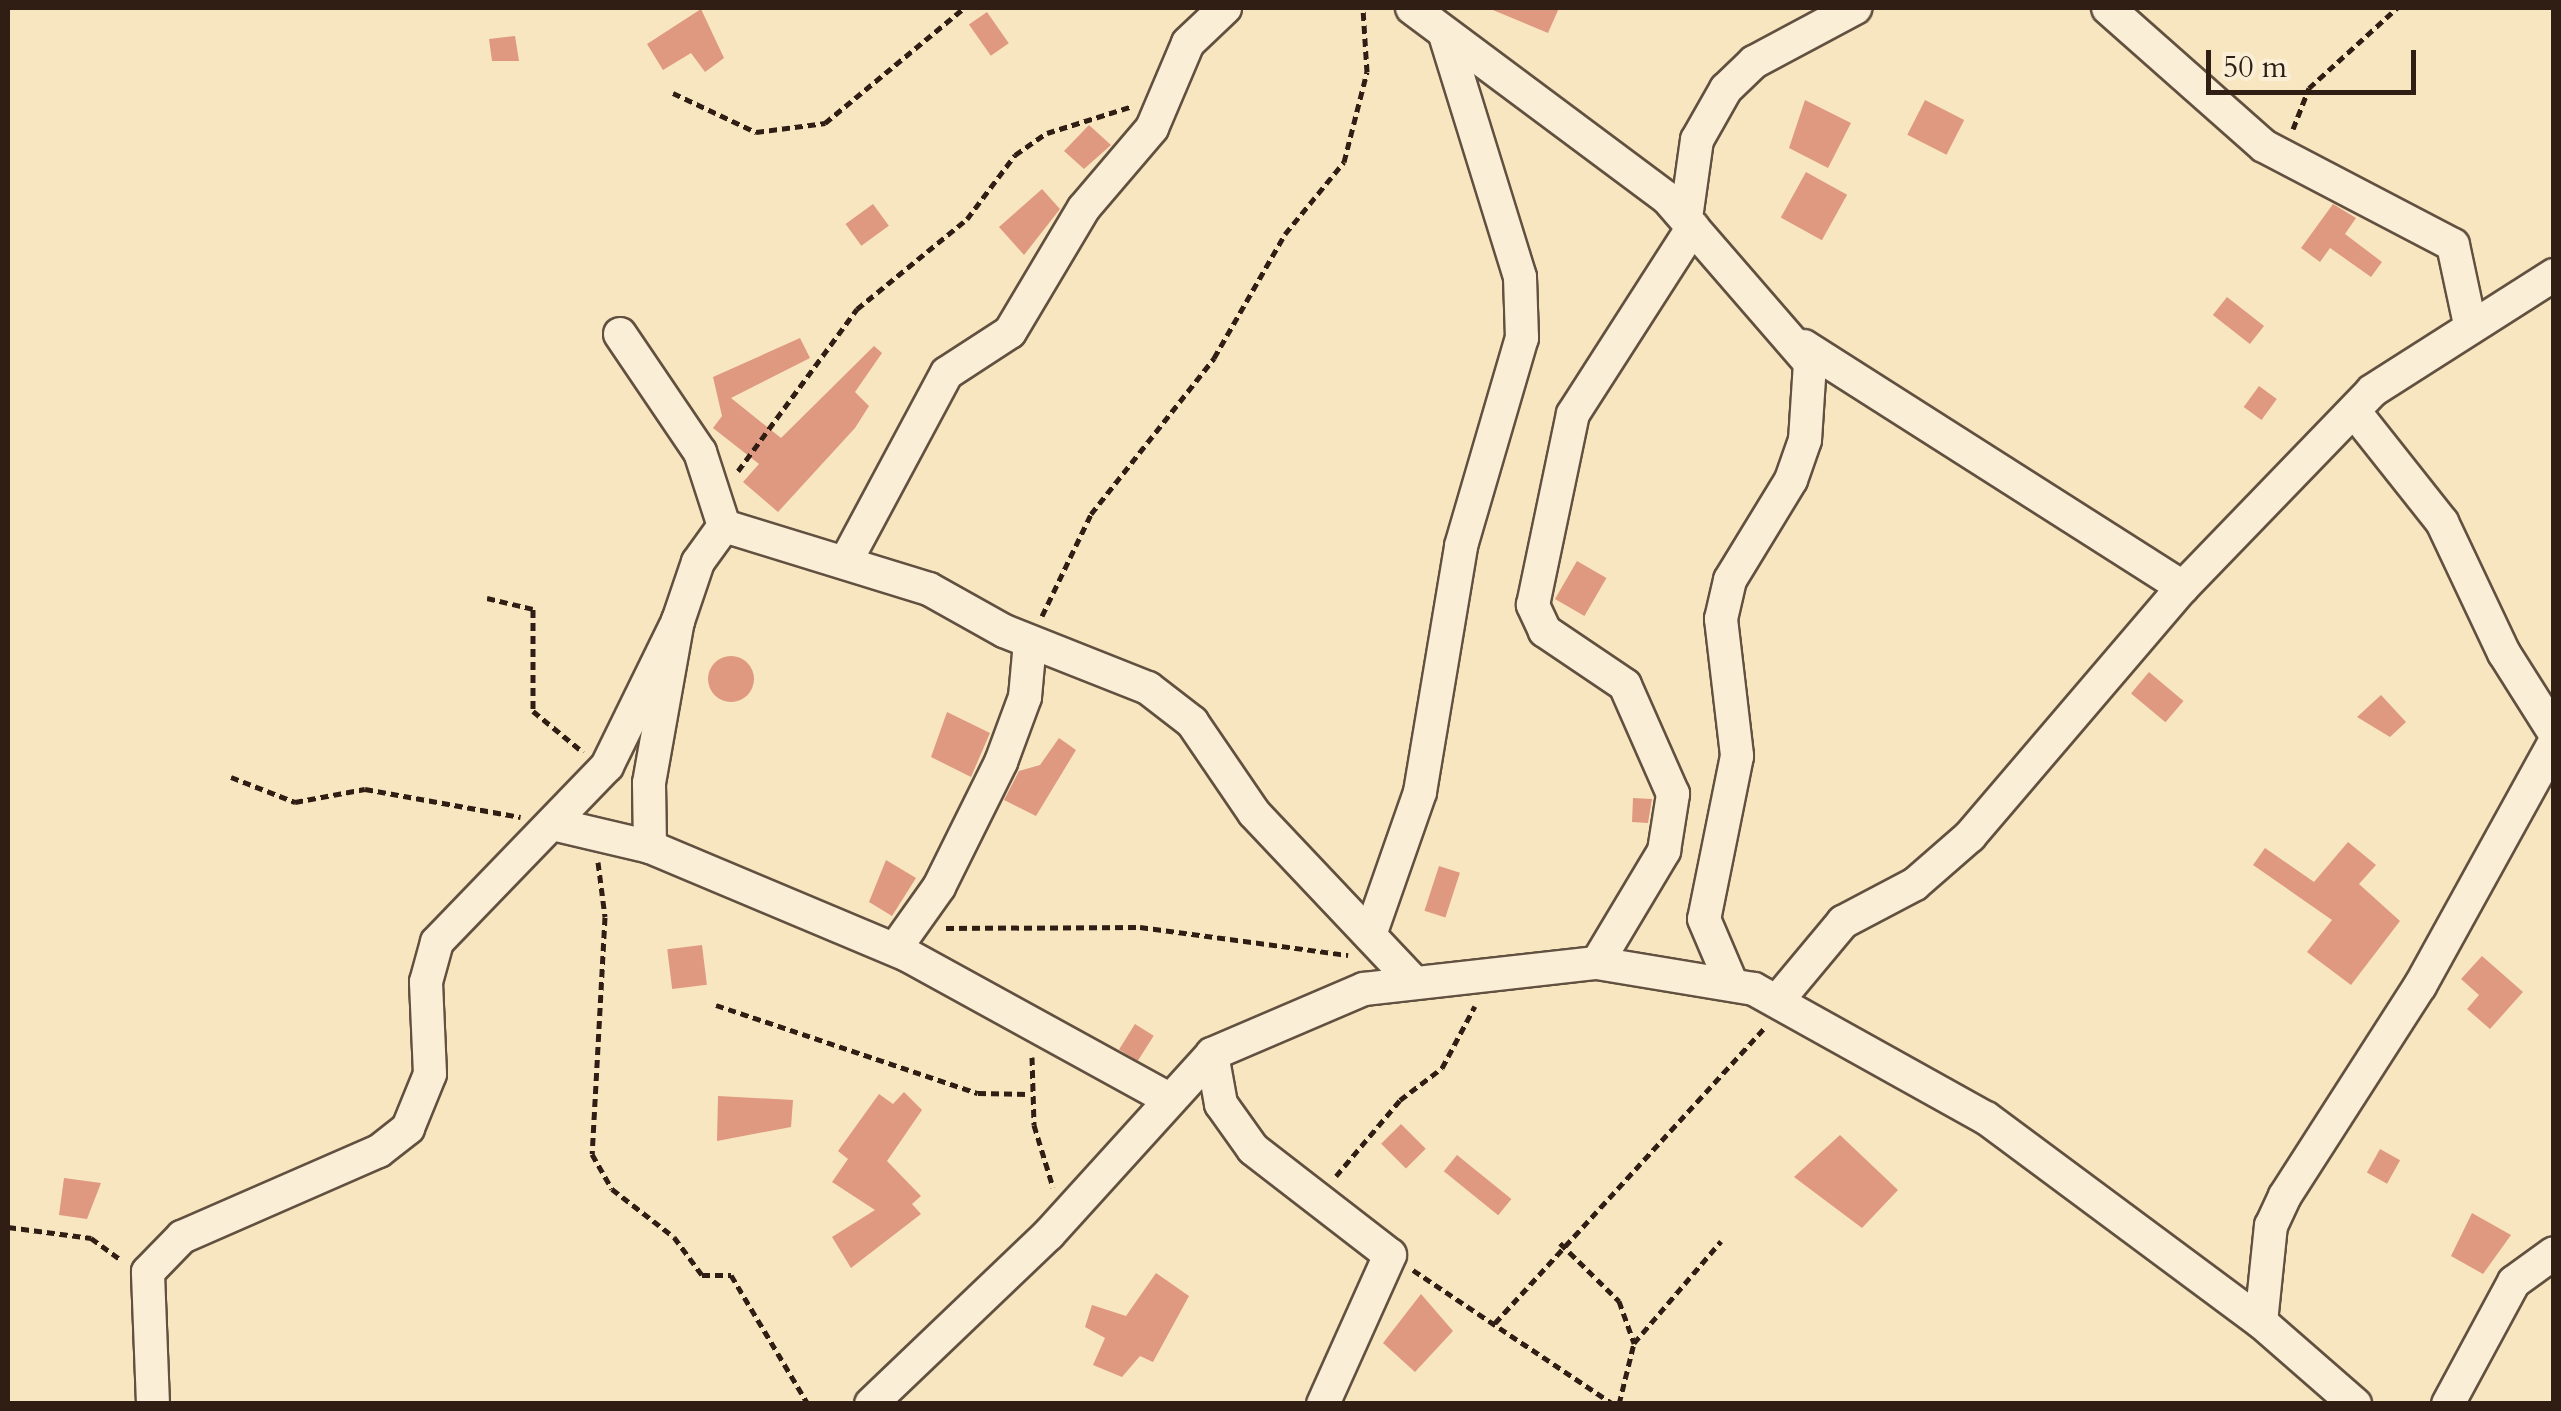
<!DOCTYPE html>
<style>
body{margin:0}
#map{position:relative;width:2561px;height:1411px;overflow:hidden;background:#f8e6c0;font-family:Cardo,serif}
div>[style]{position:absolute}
.building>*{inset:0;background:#df9980;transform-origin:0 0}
.round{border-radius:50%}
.path>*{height:5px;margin-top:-2.5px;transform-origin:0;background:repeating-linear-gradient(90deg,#301e15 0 8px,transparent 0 13px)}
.roads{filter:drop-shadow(2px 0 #625040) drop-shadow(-2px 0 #625040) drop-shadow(0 2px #625040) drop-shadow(0 -2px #625040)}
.street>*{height:32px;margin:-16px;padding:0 16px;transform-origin:16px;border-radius:16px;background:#faefd6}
span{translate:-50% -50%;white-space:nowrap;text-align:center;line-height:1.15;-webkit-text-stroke:8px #faefd6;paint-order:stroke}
.frame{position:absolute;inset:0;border:10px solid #301e15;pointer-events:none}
.scale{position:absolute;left:2206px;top:50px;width:210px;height:45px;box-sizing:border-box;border:5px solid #301e15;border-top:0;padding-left:12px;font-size:30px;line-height:35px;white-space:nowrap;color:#301e15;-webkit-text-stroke:8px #faefd6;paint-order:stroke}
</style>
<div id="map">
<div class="building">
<i style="clip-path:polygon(1488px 8px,1559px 8px,1548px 33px)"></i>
<i style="clip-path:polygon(701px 9px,724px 58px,705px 72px,691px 53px,663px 70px,647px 44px)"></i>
<i style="left:987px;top:12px;width:38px;height:22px;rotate:55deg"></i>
<i style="clip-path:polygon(515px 36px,519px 61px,492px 61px,489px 39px)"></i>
<i style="clip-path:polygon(1805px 100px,1851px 123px,1828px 168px,1789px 148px)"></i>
<i style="left:1925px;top:100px;width:44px;height:39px;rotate:27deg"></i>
<i style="clip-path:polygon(1089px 125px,1111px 145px,1084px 169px,1064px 151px)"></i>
<i style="left:1806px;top:172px;width:47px;height:52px;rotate:29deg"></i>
<i style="clip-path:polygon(1042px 189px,1060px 209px,1024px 255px,999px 227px)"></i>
<i style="left:873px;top:204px;width:27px;height:34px;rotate:54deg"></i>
<i style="clip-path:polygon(2333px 204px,2356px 218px,2345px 234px,2382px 262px,2371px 277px,2330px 248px,2320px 262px,2301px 248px)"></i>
<i style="left:2227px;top:297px;width:47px;height:23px;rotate:38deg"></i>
<i style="clip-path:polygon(800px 338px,810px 358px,731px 398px,781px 438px,874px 346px,882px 353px,855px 392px,869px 406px,855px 428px,778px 512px,743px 482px,759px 464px,713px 428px,722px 416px,713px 377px)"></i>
<i style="left:2259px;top:386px;width:22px;height:26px;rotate:36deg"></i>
<i style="left:1577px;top:561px;width:34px;height:44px;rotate:30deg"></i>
<i class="round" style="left:708px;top:656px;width:46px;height:46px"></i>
<i style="left:2149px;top:672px;width:45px;height:28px;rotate:40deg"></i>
<i style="clip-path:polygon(2381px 695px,2406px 722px,2390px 737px,2357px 717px)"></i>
<i style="clip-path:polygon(947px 712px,990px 733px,971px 777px,931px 757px)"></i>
<i style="clip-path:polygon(1059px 738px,1076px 750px,1036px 816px,1004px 800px,1019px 771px,1040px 765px)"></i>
<i style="clip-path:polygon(1633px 798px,1652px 799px,1648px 823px,1632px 822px)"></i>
<i style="clip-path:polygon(2348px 842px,2376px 865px,2359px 884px,2400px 921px,2351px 985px,2307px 952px,2332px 920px,2253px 865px,2265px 848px,2314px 882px)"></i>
<i style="clip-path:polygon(886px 860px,916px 878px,892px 916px,869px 902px)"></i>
<i style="left:1439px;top:866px;width:22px;height:47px;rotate:18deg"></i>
<i style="left:702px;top:945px;width:40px;height:35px;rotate:83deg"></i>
<i style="clip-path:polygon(2482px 956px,2523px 992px,2490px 1029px,2467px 1009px,2479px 995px,2461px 979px)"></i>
<i style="left:1135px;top:1024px;width:22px;height:30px;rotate:32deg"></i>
<i style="clip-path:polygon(904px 1092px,922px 1110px,887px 1161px,921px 1196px,912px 1204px,921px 1214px,851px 1268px,832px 1237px,875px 1210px,832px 1182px,848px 1159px,838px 1151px,879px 1094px,893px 1104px)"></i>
<i style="clip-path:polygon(718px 1096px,793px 1100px,791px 1127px,717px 1141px)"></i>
<i style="left:1401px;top:1124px;width:35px;height:28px;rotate:45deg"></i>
<i style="clip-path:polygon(1840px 1135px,1898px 1190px,1862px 1228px,1794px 1177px)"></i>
<i style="left:2380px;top:1149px;width:23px;height:27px;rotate:29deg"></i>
<i style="left:1457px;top:1155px;width:70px;height:21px;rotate:39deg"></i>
<i style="clip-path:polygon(64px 1178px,101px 1183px,87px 1219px,59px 1215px)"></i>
<i style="clip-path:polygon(2472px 1213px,2511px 1235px,2483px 1274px,2451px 1256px)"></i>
<i style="clip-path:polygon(1156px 1273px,1189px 1296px,1153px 1362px,1140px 1356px,1122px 1377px,1093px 1365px,1105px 1338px,1085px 1327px,1092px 1305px,1126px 1316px)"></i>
<i style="clip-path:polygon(1421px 1294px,1453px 1331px,1415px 1372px,1383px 1343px)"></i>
</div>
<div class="path">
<i style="left:673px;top:93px;width:92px;rotate:25.2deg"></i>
<i style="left:756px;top:132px;width:70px;rotate:-7.4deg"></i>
<i style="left:825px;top:123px;width:180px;rotate:-39.6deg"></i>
<i style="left:2293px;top:129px;width:44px;rotate:-68.7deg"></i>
<i style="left:2309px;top:88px;width:119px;rotate:-42.3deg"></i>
<i style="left:738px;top:471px;width:201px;rotate:-53.7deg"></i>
<i style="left:857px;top:309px;width:142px;rotate:-39.3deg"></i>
<i style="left:967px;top:219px;width:80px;rotate:-53.1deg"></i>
<i style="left:1015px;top:155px;width:39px;rotate:-35deg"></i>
<i style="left:1047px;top:133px;width:87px;rotate:-17.4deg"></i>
<i style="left:487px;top:598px;width:47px;rotate:13.4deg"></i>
<i style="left:533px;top:609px;width:102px;rotate:90deg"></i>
<i style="left:533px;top:711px;width:65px;rotate:39.4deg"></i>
<i style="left:1042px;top:616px;width:113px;rotate:-64.3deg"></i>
<i style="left:1091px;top:514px;width:199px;rotate:-51.7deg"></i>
<i style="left:1214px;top:358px;width:143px;rotate:-60.2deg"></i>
<i style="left:1285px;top:234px;width:93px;rotate:-50.7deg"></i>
<i style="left:1344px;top:162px;width:93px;rotate:-75.7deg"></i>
<i style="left:1367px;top:72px;width:64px;rotate:-93.6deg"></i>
<i style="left:231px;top:777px;width:69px;rotate:21.3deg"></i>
<i style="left:295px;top:802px;width:71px;rotate:-10.5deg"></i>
<i style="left:365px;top:789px;width:158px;rotate:10.2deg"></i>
<i style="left:598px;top:862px;width:55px;rotate:82.7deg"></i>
<i style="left:605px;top:917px;width:237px;rotate:93.1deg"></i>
<i style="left:592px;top:1154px;width:40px;rotate:60.3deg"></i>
<i style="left:612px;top:1189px;width:78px;rotate:37.7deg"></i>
<i style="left:674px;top:1237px;width:47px;rotate:53.6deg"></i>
<i style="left:702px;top:1275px;width:29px"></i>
<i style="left:731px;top:1275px;width:150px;rotate:59.2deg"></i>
<i style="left:946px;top:928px;width:194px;rotate:-0.3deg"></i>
<i style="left:1140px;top:927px;width:210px;rotate:7.7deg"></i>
<i style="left:716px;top:1005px;width:276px;rotate:18.6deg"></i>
<i style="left:978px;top:1093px;width:51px;rotate:1.1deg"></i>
<i style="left:1032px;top:1057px;width:68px;rotate:88.3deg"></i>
<i style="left:1034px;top:1125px;width:65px;rotate:73deg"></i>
<i style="left:1336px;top:1176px;width:99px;rotate:-49.9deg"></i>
<i style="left:1400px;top:1100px;width:53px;rotate:-37.3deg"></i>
<i style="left:1442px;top:1068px;width:70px;rotate:-62deg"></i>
<i style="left:8px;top:1227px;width:84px;rotate:7.5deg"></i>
<i style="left:91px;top:1238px;width:36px;rotate:36deg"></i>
<i style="left:1560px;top:1243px;width:83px;rotate:44.5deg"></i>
<i style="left:1619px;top:1301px;width:45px;rotate:70.3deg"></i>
<i style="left:1413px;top:1270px;width:241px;rotate:33.8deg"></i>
<i style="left:1495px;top:1323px;width:402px;rotate:-47.6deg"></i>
<i style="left:1619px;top:1404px;width:63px;rotate:-76.2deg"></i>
<i style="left:1634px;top:1343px;width:134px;rotate:-49.5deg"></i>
</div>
<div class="roads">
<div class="street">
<i style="left:1412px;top:8px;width:319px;rotate:36.7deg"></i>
<i style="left:1668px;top:199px;width:217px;rotate:49.1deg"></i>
<i style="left:1810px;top:363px;width:77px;rotate:93.7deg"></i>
<i style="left:1805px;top:440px;width:42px;rotate:109.3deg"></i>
<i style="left:1791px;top:480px;width:117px;rotate:121.4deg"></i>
<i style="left:1730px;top:580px;width:40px;rotate:103deg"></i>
<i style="left:1721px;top:619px;width:138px;rotate:83.3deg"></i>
<i style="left:1737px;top:756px;width:166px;rotate:101.4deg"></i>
<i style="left:1704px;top:919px;width:66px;rotate:66.9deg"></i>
<i style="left:2108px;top:8px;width:208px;rotate:41.5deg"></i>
<i style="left:2264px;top:146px;width:213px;rotate:27.6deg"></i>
<i style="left:2453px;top:245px;width:81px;rotate:77.9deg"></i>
<i style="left:1686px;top:218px;width:79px;rotate:-82deg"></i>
<i style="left:1697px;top:140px;width:59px;rotate:-60.4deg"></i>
<i style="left:1726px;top:89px;width:39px;rotate:-44deg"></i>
<i style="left:1754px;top:62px;width:115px;rotate:-28.1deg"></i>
<i style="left:620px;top:334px;width:143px;rotate:55.9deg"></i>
<i style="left:700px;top:452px;width:78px;rotate:72deg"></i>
<i style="left:724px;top:526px;width:214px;rotate:17.1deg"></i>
<i style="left:929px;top:589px;width:86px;rotate:29.2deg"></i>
<i style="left:1004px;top:631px;width:155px;rotate:21.6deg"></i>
<i style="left:1148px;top:688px;width:56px;rotate:37.7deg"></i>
<i style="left:1192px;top:722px;width:110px;rotate:55.7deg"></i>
<i style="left:1254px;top:813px;width:228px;rotate:46.6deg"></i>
<i style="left:1804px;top:346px;width:449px;rotate:32.5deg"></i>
<i style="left:2354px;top:411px;width:142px;rotate:51.6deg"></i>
<i style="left:2442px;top:522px;width:145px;rotate:64.7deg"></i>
<i style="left:2504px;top:653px;width:93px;rotate:57.7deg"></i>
<i style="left:846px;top:561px;width:213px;rotate:-61.8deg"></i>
<i style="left:947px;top:373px;width:75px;rotate:-33.1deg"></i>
<i style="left:1010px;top:332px;width:144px;rotate:-59.2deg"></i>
<i style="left:1084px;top:208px;width:105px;rotate:-49.6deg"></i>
<i style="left:1152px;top:128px;width:92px;rotate:-67deg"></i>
<i style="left:1188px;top:43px;width:51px;rotate:-43.4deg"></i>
<i style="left:553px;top:824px;width:100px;rotate:13.3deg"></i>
<i style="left:650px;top:847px;width:279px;rotate:22.8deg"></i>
<i style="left:907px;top:955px;width:299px;rotate:28.8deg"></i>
<i style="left:650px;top:847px;width:64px;rotate:-90.9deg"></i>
<i style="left:649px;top:783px;width:165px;rotate:-79.9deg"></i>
<i style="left:678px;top:621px;width:62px;rotate:-71.3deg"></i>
<i style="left:698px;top:562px;width:44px;rotate:-54.2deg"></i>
<i style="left:1370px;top:935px;width:151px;rotate:-70.7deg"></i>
<i style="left:1420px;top:792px;width:249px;rotate:-80.5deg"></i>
<i style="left:1461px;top:546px;width:217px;rotate:-73.7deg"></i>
<i style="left:1522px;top:338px;width:61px;rotate:-91.9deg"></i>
<i style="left:1520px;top:277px;width:250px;rotate:-107.2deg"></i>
<i style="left:895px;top:949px;width:76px;rotate:-54.6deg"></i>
<i style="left:939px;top:887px;width:140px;rotate:-63.6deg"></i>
<i style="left:1001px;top:762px;width:69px;rotate:-69.7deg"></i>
<i style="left:1025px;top:697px;width:55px;rotate:-84.8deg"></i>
<i style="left:1597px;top:963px;width:131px;rotate:-59.1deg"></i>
<i style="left:1664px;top:851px;width:58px;rotate:-81deg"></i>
<i style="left:1673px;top:794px;width:119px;rotate:-113.8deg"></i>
<i style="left:1625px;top:685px;width:97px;rotate:-146deg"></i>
<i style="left:1545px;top:631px;width:29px;rotate:-115deg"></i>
<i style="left:1533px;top:605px;width:195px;rotate:-78.2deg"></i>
<i style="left:1573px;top:414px;width:222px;rotate:-57.3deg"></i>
<i style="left:1778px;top:1000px;width:102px;rotate:-50.2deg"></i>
<i style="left:1843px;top:922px;width:81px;rotate:-27.8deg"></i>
<i style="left:1915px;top:884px;width:73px;rotate:-41.1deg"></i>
<i style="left:1970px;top:836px;width:328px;rotate:-49.5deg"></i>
<i style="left:2183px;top:587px;width:272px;rotate:-46deg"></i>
<i style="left:2372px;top:391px;width:216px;rotate:-32.5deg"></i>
<i style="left:1212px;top:1054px;width:51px;rotate:79.8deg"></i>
<i style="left:1221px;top:1104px;width:55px;rotate:54.6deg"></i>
<i style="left:1253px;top:1149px;width:173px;rotate:37.7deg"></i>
<i style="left:1390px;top:1255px;width:163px;rotate:114.2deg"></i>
<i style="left:2261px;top:1322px;width:97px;rotate:-84.1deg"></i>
<i style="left:2271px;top:1226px;width:33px;rotate:-65deg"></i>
<i style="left:2285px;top:1196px;width:250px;rotate:-57.3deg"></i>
<i style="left:2420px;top:986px;width:277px;rotate:-61.1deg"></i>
<i style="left:153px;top:1404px;width:132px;rotate:-92.2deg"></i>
<i style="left:148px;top:1272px;width:49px;rotate:-45.8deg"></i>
<i style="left:182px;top:1237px;width:215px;rotate:-23.6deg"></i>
<i style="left:379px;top:1151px;width:37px;rotate:-38deg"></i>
<i style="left:408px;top:1128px;width:58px;rotate:-67.8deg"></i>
<i style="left:430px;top:1074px;width:92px;rotate:-92.5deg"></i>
<i style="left:426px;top:982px;width:41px;rotate:-74.6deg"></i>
<i style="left:437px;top:942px;width:245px;rotate:-46deg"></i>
<i style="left:607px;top:766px;width:161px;rotate:-63.9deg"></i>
<i style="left:871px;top:1404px;width:246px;rotate:-43.7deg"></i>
<i style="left:1049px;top:1234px;width:243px;rotate:-47.8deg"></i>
<i style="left:1212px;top:1054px;width:165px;rotate:-23.2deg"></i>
<i style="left:1364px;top:989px;width:234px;rotate:-6.4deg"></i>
<i style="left:1597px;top:963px;width:159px;rotate:9.4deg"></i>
<i style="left:1754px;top:989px;width:265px;rotate:29.1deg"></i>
<i style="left:1986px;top:1118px;width:342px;rotate:36.6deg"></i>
<i style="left:2261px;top:1322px;width:125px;rotate:41.1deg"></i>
<i style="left:2448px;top:1404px;width:139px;rotate:-61.6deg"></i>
<i style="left:2514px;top:1282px;width:49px;rotate:-35.9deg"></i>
</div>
</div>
<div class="frame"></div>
<div class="scale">50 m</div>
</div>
